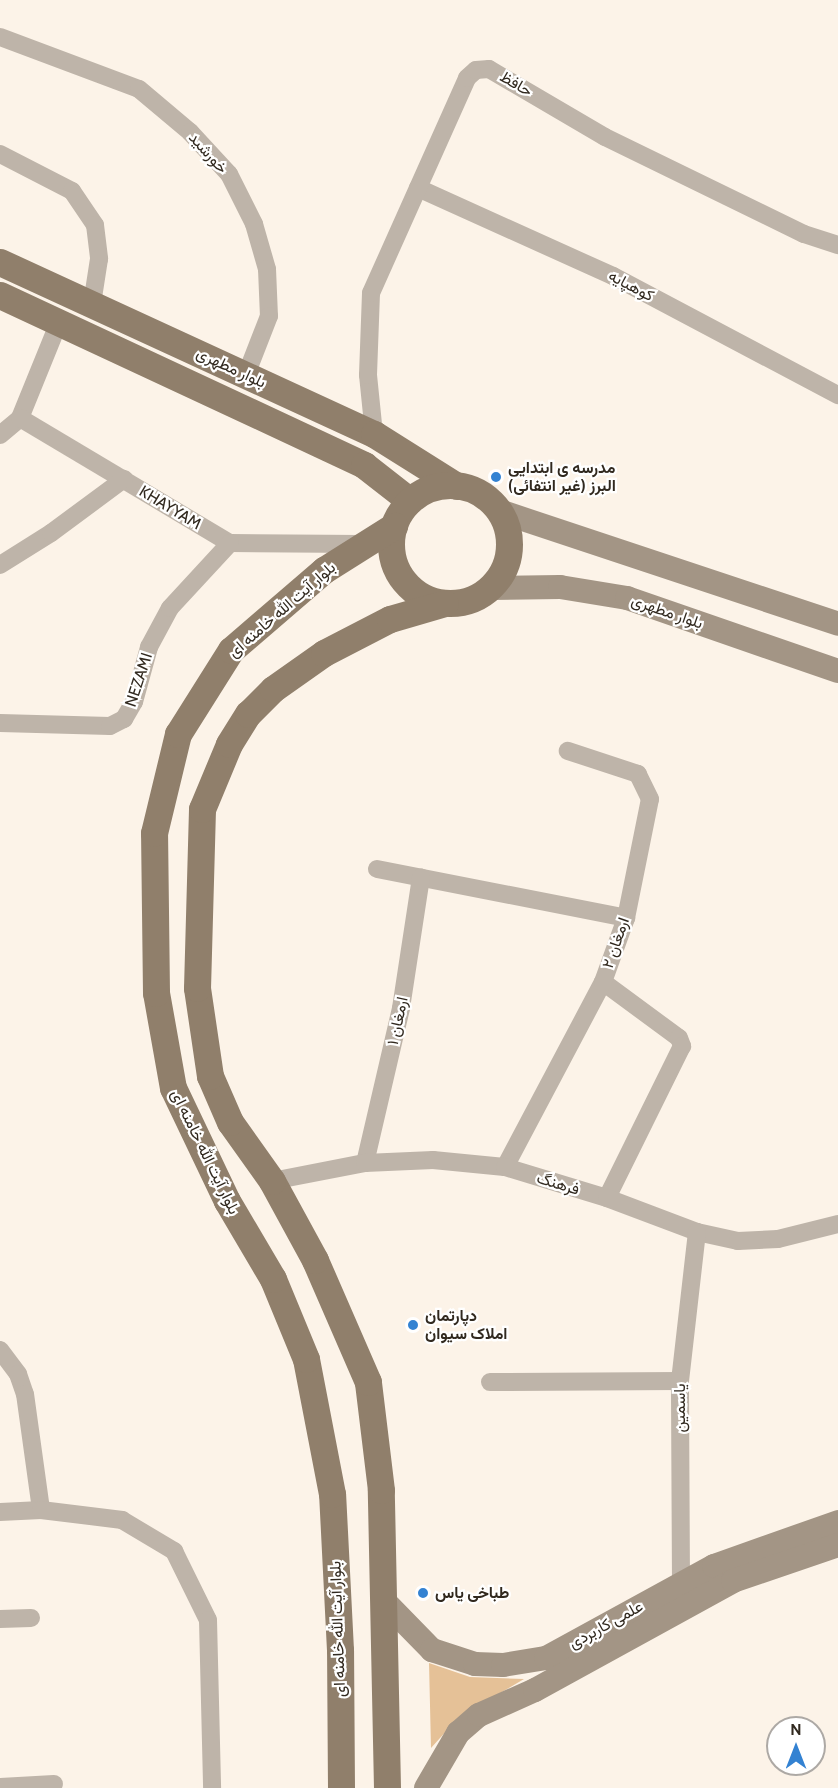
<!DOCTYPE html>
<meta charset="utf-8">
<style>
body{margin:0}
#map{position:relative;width:838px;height:1788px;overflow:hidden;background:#fcf3e8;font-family:Cabin,Vazirmatn,sans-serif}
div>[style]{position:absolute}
.green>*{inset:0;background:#e5c197}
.street>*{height:18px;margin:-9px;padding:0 9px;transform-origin:9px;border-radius:9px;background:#beb4a9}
.secondary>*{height:24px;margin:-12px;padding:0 12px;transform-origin:12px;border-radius:12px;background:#a39585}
.primary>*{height:27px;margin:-13.5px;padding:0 13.5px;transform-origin:13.5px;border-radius:13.5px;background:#907f6b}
.primary>.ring{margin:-13.5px;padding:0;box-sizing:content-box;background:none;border:27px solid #907f6b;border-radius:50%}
.dots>*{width:16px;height:16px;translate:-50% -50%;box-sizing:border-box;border:3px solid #fff;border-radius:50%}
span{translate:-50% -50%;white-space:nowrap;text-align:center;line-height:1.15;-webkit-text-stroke:4.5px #fff;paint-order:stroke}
.street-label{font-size:16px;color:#31291f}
.poi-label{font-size:16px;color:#31291f;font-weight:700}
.left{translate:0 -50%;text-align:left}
.north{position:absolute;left:766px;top:1716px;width:60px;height:60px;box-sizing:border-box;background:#fff;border:2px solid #ada9a5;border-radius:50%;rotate:0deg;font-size:16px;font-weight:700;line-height:24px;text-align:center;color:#31291f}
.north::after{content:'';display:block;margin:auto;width:21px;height:27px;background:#3382d2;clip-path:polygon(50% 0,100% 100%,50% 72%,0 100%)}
</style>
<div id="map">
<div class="green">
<i style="clip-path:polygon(429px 1663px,470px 1677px,524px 1679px,458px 1718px,431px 1748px)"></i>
</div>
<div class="street">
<i style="left:0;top:37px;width:148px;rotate:20.5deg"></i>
<i style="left:139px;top:89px;width:67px;rotate:40.1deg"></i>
<i style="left:190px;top:132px;width:57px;rotate:47.1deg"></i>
<i style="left:229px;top:174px;width:56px;rotate:63.4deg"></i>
<i style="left:254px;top:224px;width:47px;rotate:73.9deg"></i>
<i style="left:267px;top:269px;width:47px;rotate:87.6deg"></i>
<i style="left:269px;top:316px;width:63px;rotate:111.3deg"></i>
<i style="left:0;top:154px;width:81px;rotate:27.2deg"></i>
<i style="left:72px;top:191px;width:41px;rotate:55.9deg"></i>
<i style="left:95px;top:225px;width:34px;rotate:83deg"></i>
<i style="left:99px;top:259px;width:46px;rotate:98.8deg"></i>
<i style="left:418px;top:188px;width:214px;rotate:24.3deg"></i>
<i style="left:613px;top:276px;width:255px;rotate:27.9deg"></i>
<i style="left:20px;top:418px;width:104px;rotate:-67.9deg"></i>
<i style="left:374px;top:434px;width:59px;rotate:-95.8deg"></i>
<i style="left:368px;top:375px;width:82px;rotate:-87.9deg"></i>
<i style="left:371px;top:293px;width:235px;rotate:-65.9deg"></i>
<i style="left:467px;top:78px;width:12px;rotate:-42deg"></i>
<i style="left:476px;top:70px;width:13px;rotate:-4deg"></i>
<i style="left:489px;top:69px;width:134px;rotate:30.4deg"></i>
<i style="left:605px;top:137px;width:221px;rotate:26deg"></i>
<i style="left:804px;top:234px;width:36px;rotate:18deg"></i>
<i style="left:0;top:435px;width:26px;rotate:-40deg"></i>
<i style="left:20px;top:418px;width:244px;rotate:30.8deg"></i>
<i style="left:230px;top:543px;width:132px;rotate:0.4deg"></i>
<i style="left:0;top:565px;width:60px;rotate:-32.1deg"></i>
<i style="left:51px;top:533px;width:91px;rotate:-36.5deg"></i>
<i style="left:0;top:723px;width:110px;rotate:1.6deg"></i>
<i style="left:110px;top:726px;width:16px;rotate:-27deg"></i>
<i style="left:124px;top:719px;width:20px;rotate:-60deg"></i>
<i style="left:134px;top:702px;width:57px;rotate:-74.7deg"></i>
<i style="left:149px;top:647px;width:44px;rotate:-61.7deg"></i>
<i style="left:170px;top:608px;width:88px;rotate:-47.3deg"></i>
<i style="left:377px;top:869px;width:254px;rotate:11.1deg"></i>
<i style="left:603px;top:982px;width:94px;rotate:36.4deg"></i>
<i style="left:679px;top:1038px;width:9px;rotate:69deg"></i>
<i style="left:682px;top:1046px;width:169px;rotate:116.3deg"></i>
<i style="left:365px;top:1163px;width:159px;rotate:-76.9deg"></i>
<i style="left:401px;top:1008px;width:132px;rotate:-81.3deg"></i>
<i style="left:505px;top:1167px;width:209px;rotate:-62.1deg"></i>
<i style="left:603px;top:982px;width:68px;rotate:-70.2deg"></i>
<i style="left:626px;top:918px;width:121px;rotate:-78.6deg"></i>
<i style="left:650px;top:799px;width:28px;rotate:-116deg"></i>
<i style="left:638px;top:774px;width:74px;rotate:-161.8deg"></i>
<i style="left:272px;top:1181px;width:95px;rotate:-11deg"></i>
<i style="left:365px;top:1163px;width:68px;rotate:-2.5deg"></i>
<i style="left:433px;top:1160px;width:72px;rotate:5.6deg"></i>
<i style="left:505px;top:1167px;width:107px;rotate:16.9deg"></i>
<i style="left:607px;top:1198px;width:96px;rotate:20.7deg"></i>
<i style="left:697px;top:1232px;width:42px;rotate:12.4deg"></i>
<i style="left:738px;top:1241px;width:40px;rotate:-2.9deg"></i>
<i style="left:778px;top:1239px;width:62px;rotate:-14deg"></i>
<i style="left:0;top:1350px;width:30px;rotate:53deg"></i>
<i style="left:18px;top:1374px;width:21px;rotate:71deg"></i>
<i style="left:25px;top:1394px;width:117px;rotate:82.1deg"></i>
<i style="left:490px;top:1382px;width:190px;rotate:-0.3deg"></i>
<i style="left:0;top:1512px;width:41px;rotate:-2.8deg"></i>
<i style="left:41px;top:1510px;width:82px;rotate:7deg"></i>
<i style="left:122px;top:1520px;width:61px;rotate:30.8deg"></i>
<i style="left:174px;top:1551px;width:77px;rotate:63.8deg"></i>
<i style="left:208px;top:1620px;width:168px;rotate:88.6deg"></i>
<i style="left:681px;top:1584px;width:203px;rotate:-90.3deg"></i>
<i style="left:680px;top:1381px;width:150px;rotate:-83.5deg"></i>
<i style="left:0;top:1619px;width:31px;rotate:-2deg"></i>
<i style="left:0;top:1787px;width:54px;rotate:-3.2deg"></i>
</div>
<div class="secondary">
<i style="left:499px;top:511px;width:357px;rotate:18.4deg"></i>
<i style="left:490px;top:588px;width:70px;rotate:-0.8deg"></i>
<i style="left:560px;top:587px;width:68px;rotate:9.3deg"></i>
<i style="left:627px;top:598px;width:223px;rotate:19.1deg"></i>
<i style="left:384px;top:1601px;width:69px;rotate:45.6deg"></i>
<i style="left:432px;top:1650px;width:45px;rotate:18deg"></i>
<i style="left:475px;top:1664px;width:28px;rotate:2deg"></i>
<i style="left:503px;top:1665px;width:44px;rotate:-9.2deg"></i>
<i style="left:546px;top:1658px;width:192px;rotate:-28.7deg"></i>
<i style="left:714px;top:1566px;width:132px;rotate:-19.5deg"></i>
<i style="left:426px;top:1788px;width:64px;rotate:-59.8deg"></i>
<i style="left:458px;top:1733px;width:28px;rotate:-41deg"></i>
<i style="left:479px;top:1715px;width:61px;rotate:-24.1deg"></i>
<i style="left:535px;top:1690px;width:226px;rotate:-28.8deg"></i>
<i style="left:733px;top:1581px;width:111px;rotate:-18.9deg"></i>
</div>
<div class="primary">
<i style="left:0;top:262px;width:412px;rotate:24.7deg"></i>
<i style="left:374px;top:434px;width:98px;rotate:32.1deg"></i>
<i style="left:0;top:295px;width:402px;rotate:25deg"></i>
<i style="left:364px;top:465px;width:58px;rotate:38deg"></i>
<i class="ring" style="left:391px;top:485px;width:91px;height:91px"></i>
<i style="left:341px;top:1788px;width:138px;rotate:-90.4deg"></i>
<i style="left:340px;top:1650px;width:156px;rotate:-92.9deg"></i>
<i style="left:332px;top:1494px;width:137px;rotate:-100.9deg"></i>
<i style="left:306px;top:1359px;width:87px;rotate:-112.4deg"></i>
<i style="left:273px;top:1279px;width:91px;rotate:-120.5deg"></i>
<i style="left:227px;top:1201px;width:125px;rotate:-115.5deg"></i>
<i style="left:173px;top:1088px;width:97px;rotate:-100.1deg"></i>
<i style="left:156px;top:993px;width:160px;rotate:-90.7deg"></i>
<i style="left:154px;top:833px;width:102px;rotate:-76.4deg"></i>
<i style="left:178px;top:734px;width:99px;rotate:-57.8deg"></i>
<i style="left:231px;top:650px;width:123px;rotate:-40.7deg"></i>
<i style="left:324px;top:570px;width:83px;rotate:-32.2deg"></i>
<i style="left:387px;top:1788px;width:298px;rotate:-91.2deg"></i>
<i style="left:381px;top:1490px;width:109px;rotate:-96.9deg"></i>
<i style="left:368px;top:1382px;width:133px;rotate:-113.5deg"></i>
<i style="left:315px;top:1260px;width:90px;rotate:-118.6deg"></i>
<i style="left:272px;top:1181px;width:72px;rotate:-125.4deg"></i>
<i style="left:230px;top:1122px;width:50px;rotate:-113.5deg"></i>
<i style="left:210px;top:1076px;width:89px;rotate:-98.4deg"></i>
<i style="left:197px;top:988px;width:179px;rotate:-88.4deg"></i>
<i style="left:202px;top:809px;width:70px;rotate:-67.4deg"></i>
<i style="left:229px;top:744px;width:36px;rotate:-58deg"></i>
<i style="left:248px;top:714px;width:35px;rotate:-45deg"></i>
<i style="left:273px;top:689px;width:62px;rotate:-35.2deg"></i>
<i style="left:324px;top:653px;width:74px;rotate:-27.3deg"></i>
<i style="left:390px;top:619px;width:57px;rotate:-16.2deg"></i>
</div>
<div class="dots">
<i style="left:496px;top:477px;background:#3382d2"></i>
<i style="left:413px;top:1325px;background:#3382d2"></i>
<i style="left:423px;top:1593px;background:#3382d2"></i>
</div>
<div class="street-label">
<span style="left:516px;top:84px;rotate:30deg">حافظ</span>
<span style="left:208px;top:153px;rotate:48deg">خورشید</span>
<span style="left:631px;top:286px;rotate:28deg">کوهپایه</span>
<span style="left:231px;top:368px;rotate:25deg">بلوار مطهری</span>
<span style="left:170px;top:508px;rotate:31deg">KHAYYAM</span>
<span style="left:282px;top:610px;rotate:-41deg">بلوار آیت الله خامنه ای</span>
<span style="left:667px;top:612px;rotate:19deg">بلوار مطهری</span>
<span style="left:139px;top:680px;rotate:-72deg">NEZAMI</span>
<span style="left:616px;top:943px;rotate:-71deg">ارمغان ۲</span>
<span style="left:398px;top:1021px;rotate:-78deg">ارمغان ۱</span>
<span style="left:205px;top:1152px;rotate:64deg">بلوار آیت الله خامنه ای</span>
<span style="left:558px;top:1184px;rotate:17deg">فرهنگ</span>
<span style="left:680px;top:1408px;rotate:-90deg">یاسمین</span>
<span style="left:606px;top:1625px;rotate:-29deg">علمی کاربردی</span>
<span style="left:338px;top:1629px;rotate:-92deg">بلوار آیت الله خامنه ای</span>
</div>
<div class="poi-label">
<span class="left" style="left:508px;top:477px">مدرسه ی ابتدایی<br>(غیر انتفائی) البرز</span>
<span class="left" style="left:425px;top:1325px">دپارتمان<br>املاک سیوان</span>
<span class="left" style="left:435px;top:1593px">طباخی یاس</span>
</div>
<div class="north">N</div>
</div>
